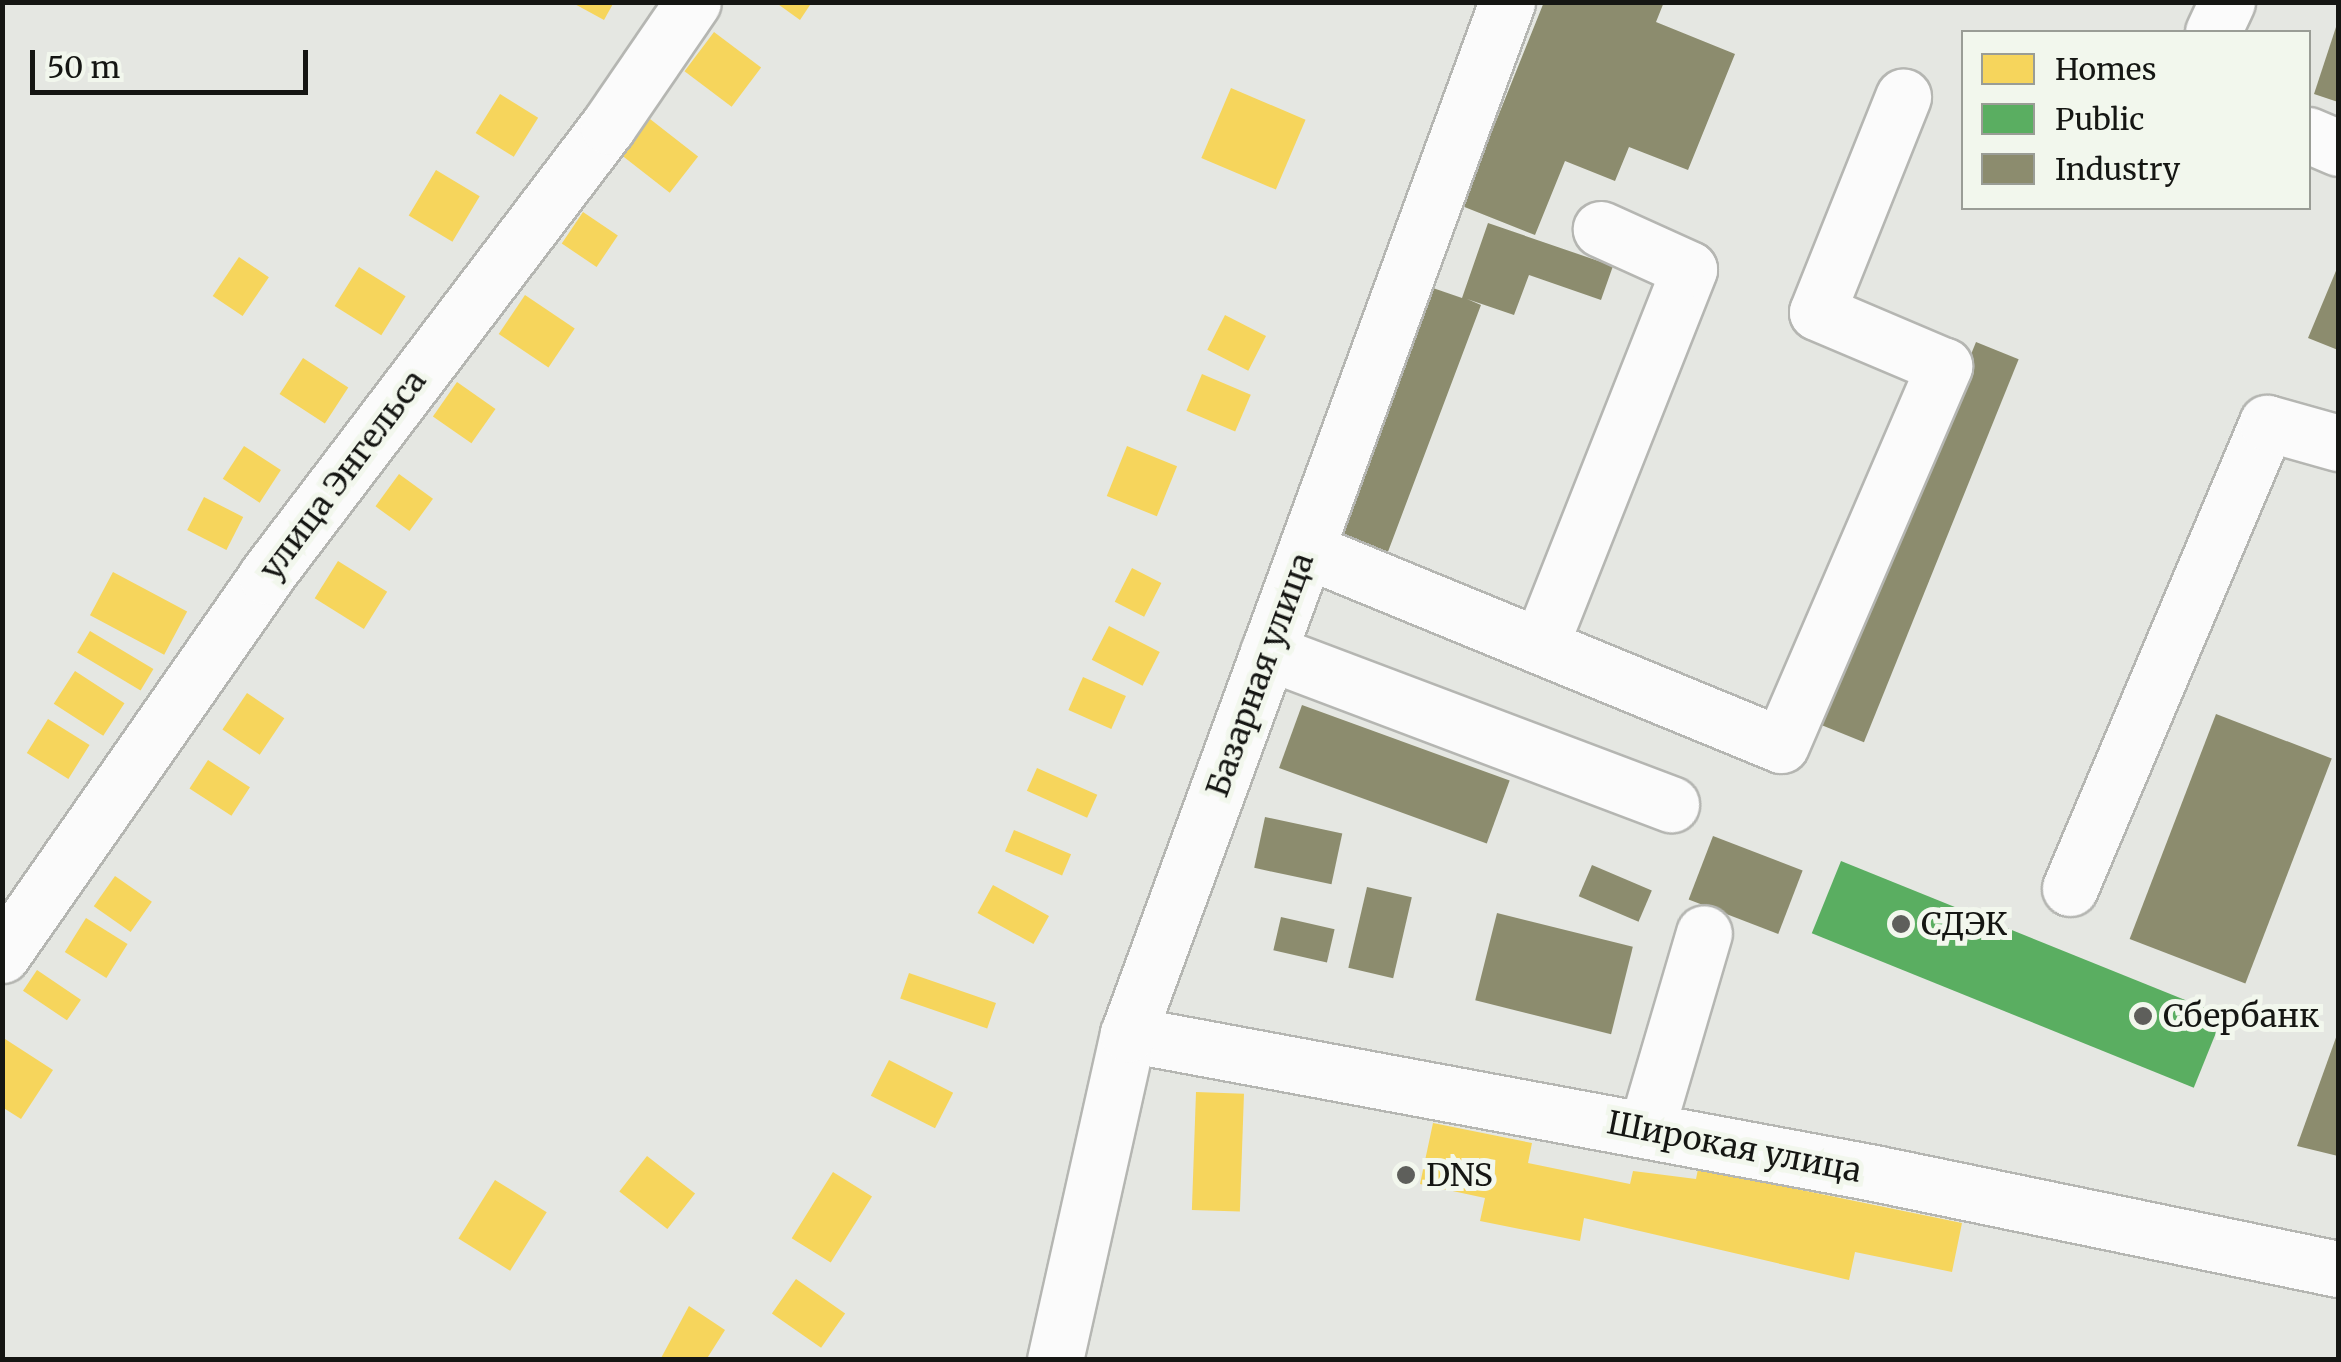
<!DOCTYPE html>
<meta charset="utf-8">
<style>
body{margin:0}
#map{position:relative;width:2341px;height:1362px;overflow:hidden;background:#e5e7e2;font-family:Merriweather,serif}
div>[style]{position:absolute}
.homes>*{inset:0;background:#f6d55c;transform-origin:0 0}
.public>*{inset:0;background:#5aae61;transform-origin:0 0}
.industry>*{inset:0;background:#8c8c6e;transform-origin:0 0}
.roads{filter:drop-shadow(2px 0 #b5b6b2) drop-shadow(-2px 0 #b5b6b2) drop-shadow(0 2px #b5b6b2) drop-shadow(0 -2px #b5b6b2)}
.minor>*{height:55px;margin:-27.5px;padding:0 27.5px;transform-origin:27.5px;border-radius:27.5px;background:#fbfbfb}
.dots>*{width:28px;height:28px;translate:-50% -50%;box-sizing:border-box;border:5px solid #f2f7ed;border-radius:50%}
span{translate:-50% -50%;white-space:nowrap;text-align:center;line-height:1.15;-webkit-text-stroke:10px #f2f7ed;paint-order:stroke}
.street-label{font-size:32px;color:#151613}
.poi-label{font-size:32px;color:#151613}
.left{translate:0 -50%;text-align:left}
.frame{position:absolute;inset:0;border:5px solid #151613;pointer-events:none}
.legend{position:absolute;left:1961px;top:30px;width:350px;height:180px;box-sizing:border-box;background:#f2f7ed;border:2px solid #9a9d96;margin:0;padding:12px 18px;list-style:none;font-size:30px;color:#151613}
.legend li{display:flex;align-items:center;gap:20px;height:50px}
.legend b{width:50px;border:2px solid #9a9d96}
.scale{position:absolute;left:30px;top:50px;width:278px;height:45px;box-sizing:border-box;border:5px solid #151613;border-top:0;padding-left:12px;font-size:30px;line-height:35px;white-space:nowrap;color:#151613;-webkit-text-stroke:8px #f2f7ed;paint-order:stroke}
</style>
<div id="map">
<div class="homes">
<i style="clip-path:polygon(571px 2px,614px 2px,604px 20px)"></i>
<i style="clip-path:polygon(775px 2px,812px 2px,800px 20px)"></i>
<i style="left:714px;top:32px;width:59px;height:49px;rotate:37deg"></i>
<i style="left:1231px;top:88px;width:81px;height:76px;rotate:23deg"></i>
<i style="left:500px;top:94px;width:45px;height:46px;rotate:32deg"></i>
<i style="left:650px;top:119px;width:61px;height:46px;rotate:38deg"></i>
<i style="left:436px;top:170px;width:51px;height:53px;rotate:31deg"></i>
<i style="left:583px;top:212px;width:42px;height:38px;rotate:34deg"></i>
<i style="left:239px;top:257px;width:36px;height:47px;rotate:34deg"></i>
<i style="left:359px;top:267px;width:55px;height:46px;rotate:32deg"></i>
<i style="left:525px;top:295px;width:60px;height:47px;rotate:34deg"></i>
<i style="left:1225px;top:315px;width:46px;height:39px;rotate:27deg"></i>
<i style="left:303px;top:358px;width:54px;height:43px;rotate:33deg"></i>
<i style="left:1202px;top:374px;width:53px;height:40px;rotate:23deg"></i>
<i style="left:457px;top:382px;width:47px;height:42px;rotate:35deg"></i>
<i style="left:244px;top:446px;width:44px;height:39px;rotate:33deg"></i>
<i style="left:1127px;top:446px;width:54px;height:54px;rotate:22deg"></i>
<i style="left:399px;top:474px;width:42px;height:40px;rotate:36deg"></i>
<i style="left:204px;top:497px;width:44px;height:37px;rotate:27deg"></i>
<i style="left:338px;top:561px;width:58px;height:44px;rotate:32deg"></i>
<i style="left:1132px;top:568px;width:33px;height:38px;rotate:27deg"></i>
<i style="left:113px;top:572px;width:84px;height:49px;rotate:28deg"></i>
<i style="left:1109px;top:626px;width:57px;height:38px;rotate:27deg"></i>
<i style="left:90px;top:631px;width:74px;height:25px;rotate:31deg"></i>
<i style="left:75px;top:671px;width:59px;height:39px;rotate:33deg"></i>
<i style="left:1083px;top:677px;width:47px;height:36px;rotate:24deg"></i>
<i style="left:247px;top:693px;width:45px;height:44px;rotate:34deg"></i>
<i style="left:48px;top:719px;width:49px;height:40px;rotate:32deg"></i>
<i style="left:208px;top:760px;width:50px;height:34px;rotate:33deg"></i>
<i style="left:1037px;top:768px;width:66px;height:25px;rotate:24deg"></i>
<i style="left:1014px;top:830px;width:62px;height:23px;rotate:23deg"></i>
<i style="left:115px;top:876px;width:45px;height:37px;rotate:35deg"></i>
<i style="left:993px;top:885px;width:64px;height:32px;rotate:29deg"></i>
<i style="left:86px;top:918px;width:49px;height:40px;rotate:32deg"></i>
<i style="left:37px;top:970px;width:53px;height:25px;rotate:34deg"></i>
<i style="left:909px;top:973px;width:92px;height:27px;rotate:19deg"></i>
<i style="clip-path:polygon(2px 1037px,53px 1070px,21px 1119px,2px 1107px)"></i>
<i style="left:889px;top:1060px;width:72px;height:40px;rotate:27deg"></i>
<i style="left:1196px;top:1092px;width:48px;height:118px;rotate:2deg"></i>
<i style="clip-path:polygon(1433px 1123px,1532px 1143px,1528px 1163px,1630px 1184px,1633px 1171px,1696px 1179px,1698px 1169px,1962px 1223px,1952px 1272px,1855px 1252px,1849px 1280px,1584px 1218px,1580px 1241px,1480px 1221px,1485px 1198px,1420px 1184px)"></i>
<i style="left:647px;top:1156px;width:61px;height:45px;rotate:38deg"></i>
<i style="left:833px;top:1172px;width:46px;height:78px;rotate:32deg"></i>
<i style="left:495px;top:1180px;width:61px;height:69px;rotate:32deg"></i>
<i style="left:796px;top:1279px;width:60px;height:42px;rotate:35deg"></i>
<i style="clip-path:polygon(689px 1306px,725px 1330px,706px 1360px,660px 1360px)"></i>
</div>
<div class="public">
<i style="left:1841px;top:861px;width:412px;height:78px;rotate:22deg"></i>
</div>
<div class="industry">
<i style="clip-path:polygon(1544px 2px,1664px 2px,1656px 22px,1735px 54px,1688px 170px,1629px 147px,1615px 181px,1565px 161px,1535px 235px,1462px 206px)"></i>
<i style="clip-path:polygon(2338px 21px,2338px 102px,2314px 94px)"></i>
<i style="clip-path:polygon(1488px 223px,1613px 266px,1601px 300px,1529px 275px,1514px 315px,1467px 299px,1481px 305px,1386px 557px,1336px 538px,1430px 287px,1462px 298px)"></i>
<i style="clip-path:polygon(2338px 266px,2338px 350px,2308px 338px)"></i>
<i style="left:1976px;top:342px;width:46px;height:413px;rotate:22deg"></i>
<i style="left:1302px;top:705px;width:221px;height:67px;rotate:20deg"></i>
<i style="left:2216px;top:714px;width:124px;height:241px;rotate:21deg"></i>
<i style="left:1265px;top:817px;width:79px;height:52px;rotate:12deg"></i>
<i style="left:1713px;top:836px;width:96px;height:68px;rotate:21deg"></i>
<i style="left:1592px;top:865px;width:65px;height:34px;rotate:23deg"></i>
<i style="left:1367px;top:887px;width:46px;height:83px;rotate:13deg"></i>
<i style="left:1497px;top:913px;width:140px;height:90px;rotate:14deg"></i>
<i style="left:1281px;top:917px;width:55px;height:34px;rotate:13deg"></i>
<i style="clip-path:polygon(2338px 1032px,2338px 1156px,2297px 1146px)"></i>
</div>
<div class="roads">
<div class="minor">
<i style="left:2213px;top:32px;width:33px;rotate:-65deg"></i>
<i style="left:2308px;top:135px;width:33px;rotate:23deg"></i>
<i style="left:1306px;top:550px;width:513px;rotate:22.32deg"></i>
<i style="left:1781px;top:745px;width:413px;rotate:-66.7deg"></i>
<i style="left:1944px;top:366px;width:138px;rotate:-157deg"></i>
<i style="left:1817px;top:312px;width:232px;rotate:-68.2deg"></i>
<i style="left:1540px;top:646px;width:405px;rotate:-68.4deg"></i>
<i style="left:1689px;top:269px;width:97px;rotate:-155.6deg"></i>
<i style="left:1268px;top:652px;width:431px;rotate:20.7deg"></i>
<i style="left:2070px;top:888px;width:505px;rotate:-67.04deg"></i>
<i style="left:2267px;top:423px;width:74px;rotate:15.7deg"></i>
<i style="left:2px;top:955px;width:462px;rotate:-55.1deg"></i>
<i style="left:266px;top:576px;width:565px;rotate:-52.77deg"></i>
<i style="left:608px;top:126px;width:150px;rotate:-55.6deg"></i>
<i style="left:1128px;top:1034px;width:759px;rotate:10.55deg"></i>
<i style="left:1874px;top:1173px;width:474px;rotate:11.7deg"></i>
<i style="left:1646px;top:1130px;width:205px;rotate:-73.6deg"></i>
<i style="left:1055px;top:1360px;width:334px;rotate:-77.4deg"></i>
<i style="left:1128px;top:1034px;width:1099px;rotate:-69.83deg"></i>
</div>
</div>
<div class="dots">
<i style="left:1901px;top:924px;background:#5e5f5b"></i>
<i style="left:2143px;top:1016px;background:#5e5f5b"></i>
<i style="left:1406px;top:1175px;background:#5e5f5b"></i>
</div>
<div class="street-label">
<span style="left:343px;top:475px;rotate:-53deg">улица Энгельса</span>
<span style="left:1260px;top:675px;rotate:-70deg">Базарная улица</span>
<span style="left:1734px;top:1147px;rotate:11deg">Широкая улица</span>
</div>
<div class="poi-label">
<span class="left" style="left:1921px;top:924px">СДЭК</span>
<span class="left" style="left:2163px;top:1016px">Сбербанк</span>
<span class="left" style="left:1426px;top:1175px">DNS</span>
</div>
<div class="frame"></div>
<ul class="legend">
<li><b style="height:28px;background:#f6d55c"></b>Homes</li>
<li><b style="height:28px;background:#5aae61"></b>Public</li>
<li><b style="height:28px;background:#8c8c6e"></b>Industry</li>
</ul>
<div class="scale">50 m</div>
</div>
